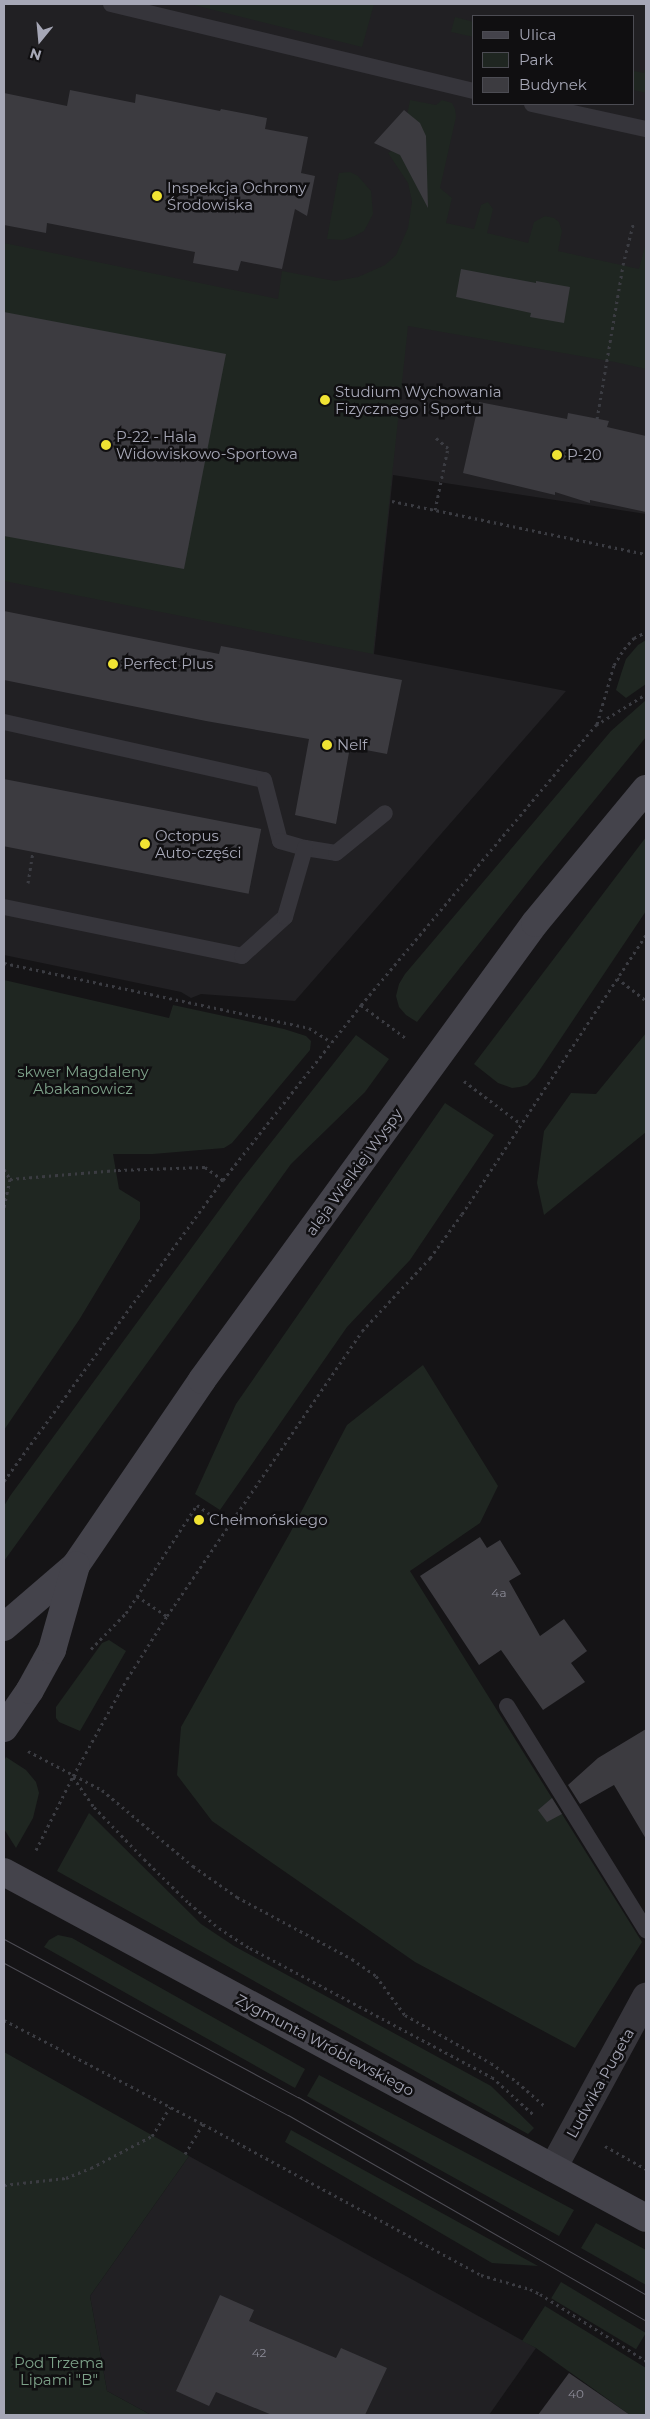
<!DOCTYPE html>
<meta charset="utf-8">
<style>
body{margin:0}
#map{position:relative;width:650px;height:2419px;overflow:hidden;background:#151416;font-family:Montserrat,sans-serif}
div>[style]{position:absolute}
.built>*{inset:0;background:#212023}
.green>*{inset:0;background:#1f2621;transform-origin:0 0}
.building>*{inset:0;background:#3c3b40;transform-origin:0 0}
.path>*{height:3px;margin-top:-1.5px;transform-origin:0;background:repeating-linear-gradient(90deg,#3b3c42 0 2.5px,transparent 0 6.5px)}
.lane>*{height:16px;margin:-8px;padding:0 8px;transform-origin:8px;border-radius:8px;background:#36353b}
.street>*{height:28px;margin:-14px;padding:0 14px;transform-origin:14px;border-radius:14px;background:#36353b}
.secondary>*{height:28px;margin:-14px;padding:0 14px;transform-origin:14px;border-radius:14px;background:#44434b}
.tram>*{height:1px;margin:-0.5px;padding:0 0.5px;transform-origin:0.5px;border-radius:0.5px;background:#4d4c54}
.dots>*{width:14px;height:14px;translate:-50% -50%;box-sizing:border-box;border:2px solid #100f11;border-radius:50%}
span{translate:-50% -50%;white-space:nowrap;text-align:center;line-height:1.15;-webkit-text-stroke:5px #100f11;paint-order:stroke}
.number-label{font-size:12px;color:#8c8c98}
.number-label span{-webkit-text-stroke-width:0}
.poi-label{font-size:15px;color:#a6a7b6}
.left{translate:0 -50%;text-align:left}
.park-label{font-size:15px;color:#7da189}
.street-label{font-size:15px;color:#a6a7b6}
.frame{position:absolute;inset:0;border:5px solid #a6a7b6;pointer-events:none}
.legend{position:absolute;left:472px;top:15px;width:162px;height:90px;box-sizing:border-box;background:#100f11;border:1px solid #4c4c53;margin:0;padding:6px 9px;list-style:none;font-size:15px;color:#a6a7b6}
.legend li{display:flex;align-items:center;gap:10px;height:25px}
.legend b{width:25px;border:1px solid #4c4c53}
.north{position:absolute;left:15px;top:15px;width:50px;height:50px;-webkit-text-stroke:4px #100f11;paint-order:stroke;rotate:197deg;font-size:14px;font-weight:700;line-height:20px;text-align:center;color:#a6a7b6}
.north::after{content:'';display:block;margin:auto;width:18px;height:22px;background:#a6a7b6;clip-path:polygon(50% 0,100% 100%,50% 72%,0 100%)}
</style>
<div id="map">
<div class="built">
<i style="clip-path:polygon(evenodd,4px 4px,646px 4px,646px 514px,393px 475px,374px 654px,566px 691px,295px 1001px,201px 994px,191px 998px,181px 992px,4px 955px,4px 4px,474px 16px,634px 16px,634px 104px,474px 104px,474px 16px)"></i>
<i style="clip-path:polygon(189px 2156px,536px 2348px,489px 2415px,151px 2415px,107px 2391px,90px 2296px)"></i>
</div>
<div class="green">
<i style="clip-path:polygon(190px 4px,374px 4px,362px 47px)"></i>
<i style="clip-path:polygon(455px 17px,474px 22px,474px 37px,451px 32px)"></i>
<i style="clip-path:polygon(646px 64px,646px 93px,634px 90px,634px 71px,644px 73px)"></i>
<i style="clip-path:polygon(410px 100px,436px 105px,442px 100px,452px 103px,455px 109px,456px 117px,440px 188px,452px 198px,446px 223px,474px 229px,481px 205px,488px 202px,493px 209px,487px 233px,528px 243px,534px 222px,545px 216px,554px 218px,559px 222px,562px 231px,558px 251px,639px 269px,646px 242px,646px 369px,615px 362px,408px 326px,373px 654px,4px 581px,4px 243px,278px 299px,282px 271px,335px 281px,358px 277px,385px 265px,396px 255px,408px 228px,412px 202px,408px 183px,388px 153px,401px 145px)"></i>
<i style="clip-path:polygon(350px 172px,358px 176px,371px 191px,373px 214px,364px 231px,355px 236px,343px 240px,327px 239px,339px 173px)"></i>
<i style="clip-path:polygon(646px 640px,646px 684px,626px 698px,616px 690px,621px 674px,626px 659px,638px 645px)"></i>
<i style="clip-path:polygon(646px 700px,646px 737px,538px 869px,417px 1022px,406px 1015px,399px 1007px,396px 996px,399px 984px,405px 974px,611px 731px)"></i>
<i style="clip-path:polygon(646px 837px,646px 911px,535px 1077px,527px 1085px,520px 1087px,512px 1088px,498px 1083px,474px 1064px)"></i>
<i style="clip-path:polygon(4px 980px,169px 1018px,173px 1005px,284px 1029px,306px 1036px,311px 1041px,310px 1050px,232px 1143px,224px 1148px,153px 1154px,113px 1154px,119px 1189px,140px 1202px,140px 1219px,79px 1320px,4px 1430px)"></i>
<i style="clip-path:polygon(646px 1033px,646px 1132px,544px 1215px,537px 1183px,544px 1131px,571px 1093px,596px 1094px)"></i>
<i style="clip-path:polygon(356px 1035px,389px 1059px,365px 1092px,291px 1164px,4px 1561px,4px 1506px,10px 1496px,239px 1183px)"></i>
<i style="clip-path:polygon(445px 1103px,494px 1135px,410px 1260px,347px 1327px,220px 1510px,195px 1494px,236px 1404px)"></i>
<i style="clip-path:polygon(423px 1365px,498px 1486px,480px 1523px,410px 1571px,642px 1942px,575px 2048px,415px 1962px,212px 1821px,177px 1775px,181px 1727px,290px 1533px,347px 1425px)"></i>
<i style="clip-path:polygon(109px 1640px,126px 1651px,80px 1731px,59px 1722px,56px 1718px,56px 1707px,102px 1643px)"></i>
<i style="clip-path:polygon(6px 1757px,26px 1770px,36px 1782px,39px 1793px,33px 1818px,16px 1848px,4px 1829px,4px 1761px)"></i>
<i style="clip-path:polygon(89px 1813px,201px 1924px,234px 1946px,491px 2086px,534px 2128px,528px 2134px,57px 1871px)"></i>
<i style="clip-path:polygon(58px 1935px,72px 1938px,305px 2069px,295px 2088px,44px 1947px,49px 1940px)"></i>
<i style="clip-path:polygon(4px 2052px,189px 2156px,90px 2296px,107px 2391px,151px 2415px,4px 2415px)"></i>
<i style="clip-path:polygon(319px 2075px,574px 2210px,559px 2236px,307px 2096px)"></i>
<i style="clip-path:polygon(291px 2130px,538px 2266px,492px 2263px,285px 2142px)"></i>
<i style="clip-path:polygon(596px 2223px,646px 2250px,646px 2285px,581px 2248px)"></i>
<i style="left:561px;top:2282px;width:99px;height:19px;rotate:31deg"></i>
<i style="clip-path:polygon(545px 2306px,646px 2368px,646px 2415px,630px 2415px,536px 2348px,522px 2341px)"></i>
</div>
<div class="building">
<i style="clip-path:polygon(70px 90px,135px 103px,136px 94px,220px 111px,221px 109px,267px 118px,265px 129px,308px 137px,301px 173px,315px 176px,307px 216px,295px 209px,282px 269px,241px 261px,238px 271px,193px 263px,195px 252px,47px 223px,46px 233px,4px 225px,4px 93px,67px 106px)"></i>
<i style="clip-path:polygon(404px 110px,420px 123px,426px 136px,428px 208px,400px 155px,374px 143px)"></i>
<i style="clip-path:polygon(461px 269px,536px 283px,536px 281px,570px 287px,564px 323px,530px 317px,531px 313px,456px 297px)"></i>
<i style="clip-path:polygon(4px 312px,226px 354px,184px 569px,4px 536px)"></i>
<i style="clip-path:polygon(479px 402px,567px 419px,568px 413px,609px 421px,607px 427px,646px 436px,646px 512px,590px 500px,590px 503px,555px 492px,555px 495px,463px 473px)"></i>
<i style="clip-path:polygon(4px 611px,219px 654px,221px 646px,402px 680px,387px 754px,350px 747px,336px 824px,295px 815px,309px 739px,206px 721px,4px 680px)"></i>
<i style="left:4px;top:779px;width:262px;height:66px;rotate:11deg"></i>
<i style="clip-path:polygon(480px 1537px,487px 1548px,500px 1540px,521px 1574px,509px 1581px,540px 1636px,564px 1619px,587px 1651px,571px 1663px,585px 1682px,543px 1710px,501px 1650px,479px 1665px,420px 1576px)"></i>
<i style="clip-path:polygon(646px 1729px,646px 1839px,614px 1785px,580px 1804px,568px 1785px,598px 1758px)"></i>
<i style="clip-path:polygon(552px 1798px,562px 1814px,547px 1822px,538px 1810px)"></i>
<i style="clip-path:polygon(220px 2295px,254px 2310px,249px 2321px,336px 2358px,341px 2348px,387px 2368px,365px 2415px,272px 2415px,216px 2392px,209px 2406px,176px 2391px)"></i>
<i style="clip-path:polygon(569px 2373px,630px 2415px,538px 2415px)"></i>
</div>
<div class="path">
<i style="left:597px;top:419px;width:156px;rotate:-80.4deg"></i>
<i style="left:623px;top:265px;width:45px;rotate:-76deg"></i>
<i style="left:392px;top:501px;width:259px;rotate:11.8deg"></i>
<i style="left:435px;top:510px;width:63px;rotate:-78.2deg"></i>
<i style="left:448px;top:448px;width:16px;rotate:-140deg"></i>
<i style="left:597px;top:724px;width:61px;rotate:-73.9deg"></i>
<i style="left:614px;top:665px;width:19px;rotate:-58deg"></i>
<i style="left:624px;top:649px;width:15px;rotate:-48deg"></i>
<i style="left:634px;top:638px;width:13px;rotate:-27deg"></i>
<i style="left:28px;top:883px;width:32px;rotate:-81deg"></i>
<i style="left:4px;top:963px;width:312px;rotate:12deg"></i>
<i style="left:309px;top:1028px;width:26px;rotate:32deg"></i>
<i style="left:617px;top:978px;width:37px;rotate:38deg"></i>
<i style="left:361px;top:1005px;width:57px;rotate:36.5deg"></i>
<i style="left:464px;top:1081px;width:71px;rotate:37deg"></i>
<i style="left:4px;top:1169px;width:12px;rotate:59deg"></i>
<i style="left:10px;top:1179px;width:30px;rotate:102deg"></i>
<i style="left:10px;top:1179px;width:108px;rotate:-4.8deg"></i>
<i style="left:118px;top:1170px;width:87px;rotate:-2deg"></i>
<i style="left:205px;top:1167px;width:22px;rotate:36deg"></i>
<i style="left:4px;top:1481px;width:372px;rotate:-54deg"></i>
<i style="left:223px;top:1180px;width:223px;rotate:-51.7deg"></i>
<i style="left:361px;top:1005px;width:366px;rotate:-50deg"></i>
<i style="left:596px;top:725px;width:59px;rotate:-31.8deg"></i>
<i style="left:137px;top:1596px;width:36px;rotate:34deg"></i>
<i style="left:91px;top:1649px;width:50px;rotate:-45.8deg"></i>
<i style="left:126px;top:1613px;width:129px;rotate:-56.7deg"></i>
<i style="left:197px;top:1505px;width:39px;rotate:35deg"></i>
<i style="left:28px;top:1751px;width:84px;rotate:27.8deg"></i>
<i style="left:102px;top:1790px;width:119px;rotate:39.9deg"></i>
<i style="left:193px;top:1866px;width:54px;rotate:35.2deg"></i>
<i style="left:237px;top:1897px;width:131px;rotate:28.3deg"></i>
<i style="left:352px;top:1959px;width:29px;rotate:35deg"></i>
<i style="left:376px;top:1976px;width:49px;rotate:53.4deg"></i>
<i style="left:405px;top:2015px;width:98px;rotate:29.2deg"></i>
<i style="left:491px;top:2063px;width:32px;rotate:36deg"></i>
<i style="left:517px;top:2082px;width:38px;rotate:41deg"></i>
<i style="left:73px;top:1777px;width:37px;rotate:55deg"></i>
<i style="left:94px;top:1807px;width:72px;rotate:46.1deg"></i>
<i style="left:144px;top:1859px;width:63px;rotate:44.4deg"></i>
<i style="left:189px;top:1903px;width:39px;rotate:40deg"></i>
<i style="left:219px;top:1928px;width:37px;rotate:33deg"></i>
<i style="left:250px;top:1948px;width:274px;rotate:28.1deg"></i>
<i style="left:492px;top:2077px;width:58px;rotate:42.2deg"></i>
<i style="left:36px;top:1850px;width:83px;rotate:-63.4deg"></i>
<i style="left:73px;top:1776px;width:111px;rotate:-60.9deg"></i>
<i style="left:127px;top:1679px;width:75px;rotate:-57.6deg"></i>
<i style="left:167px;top:1616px;width:345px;rotate:-55.6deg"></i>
<i style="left:362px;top:1331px;width:100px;rotate:-47deg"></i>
<i style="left:430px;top:1258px;width:54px;rotate:-54deg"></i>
<i style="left:462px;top:1214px;width:334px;rotate:-56.6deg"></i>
<i style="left:4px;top:2020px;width:225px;rotate:27.6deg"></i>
<i style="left:203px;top:2124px;width:316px;rotate:28.5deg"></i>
<i style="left:481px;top:2275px;width:51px;rotate:15.9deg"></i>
<i style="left:530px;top:2289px;width:11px;rotate:27deg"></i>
<i style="left:540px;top:2294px;width:125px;rotate:32.3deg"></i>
<i style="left:605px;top:2146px;width:47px;rotate:29.3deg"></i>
<i style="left:185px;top:2154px;width:35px;rotate:-59deg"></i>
<i style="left:4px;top:2185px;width:62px;rotate:-6.4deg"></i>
<i style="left:66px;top:2178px;width:27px;rotate:-22deg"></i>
<i style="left:91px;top:2168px;width:69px;rotate:-27.7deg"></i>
<i style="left:152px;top:2136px;width:34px;rotate:-58deg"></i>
</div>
<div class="lane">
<i style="left:111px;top:4px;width:373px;rotate:13.5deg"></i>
<i style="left:532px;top:104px;width:117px;rotate:12.4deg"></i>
<i style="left:4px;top:722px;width:266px;rotate:12.6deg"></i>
<i style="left:264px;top:780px;width:63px;rotate:75.3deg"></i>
<i style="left:280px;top:841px;width:26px;rotate:16deg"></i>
<i style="left:305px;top:848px;width:31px;rotate:9deg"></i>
<i style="left:336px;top:853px;width:63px;rotate:-39.2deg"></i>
<i style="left:4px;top:907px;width:243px;rotate:11.6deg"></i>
<i style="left:242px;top:956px;width:58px;rotate:-42.2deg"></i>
<i style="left:285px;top:917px;width:72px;rotate:-73.8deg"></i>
<i style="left:507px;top:1706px;width:264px;rotate:58.2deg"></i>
</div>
<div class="street">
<i style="left:553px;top:2168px;width:195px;rotate:-61.5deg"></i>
</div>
<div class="secondary">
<i style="left:4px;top:1627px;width:95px;rotate:-40.7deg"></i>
<i style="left:76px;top:1565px;width:224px;rotate:-55.7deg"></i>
<i style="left:202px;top:1380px;width:565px;rotate:-53.92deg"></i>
<i style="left:535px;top:923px;width:174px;rotate:-50.4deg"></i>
<i style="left:4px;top:1728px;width:46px;rotate:-55.6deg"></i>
<i style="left:30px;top:1690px;width:46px;rotate:-61.2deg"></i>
<i style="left:52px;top:1650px;width:88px;rotate:-74.2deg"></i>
<i style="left:4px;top:1872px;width:729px;rotate:28.32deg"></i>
</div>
<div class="tram">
<i style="left:4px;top:1939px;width:334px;rotate:28.3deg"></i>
<i style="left:298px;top:2097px;width:400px;rotate:29.6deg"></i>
<i style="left:4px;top:1963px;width:322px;rotate:28.2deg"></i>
<i style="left:288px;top:2115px;width:413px;rotate:29.9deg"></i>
</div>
<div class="dots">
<i style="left:157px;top:196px;background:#f0e333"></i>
<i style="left:325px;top:400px;background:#f0e333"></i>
<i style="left:106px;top:445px;background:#f0e333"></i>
<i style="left:557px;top:455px;background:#f0e333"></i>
<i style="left:113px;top:664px;background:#f0e333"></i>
<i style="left:327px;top:745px;background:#f0e333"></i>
<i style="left:145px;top:844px;background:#f0e333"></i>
<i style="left:199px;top:1520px;background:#f0e333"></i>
</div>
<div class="number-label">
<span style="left:499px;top:1593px">4a</span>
<span style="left:259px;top:2353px">42</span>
<span style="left:576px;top:2394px">40</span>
</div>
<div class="poi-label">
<span class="left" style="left:167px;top:196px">Inspekcja Ochrony<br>Środowiska</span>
<span class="left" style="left:335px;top:400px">Studium Wychowania<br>Fizycznego i Sportu</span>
<span class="left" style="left:116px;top:445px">P-22 - Hala<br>Widowiskowo-Sportowa</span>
<span class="left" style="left:567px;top:455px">P-20</span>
<span class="left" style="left:123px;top:664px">Perfect Plus</span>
<span class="left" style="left:337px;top:745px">Nelf</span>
<span class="left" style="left:155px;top:844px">Octopus<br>Auto-części</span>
<span class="left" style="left:209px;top:1520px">Chełmońskiego</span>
</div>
<div class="park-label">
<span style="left:83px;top:1080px">skwer Magdaleny<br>Abakanowicz</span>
<span style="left:59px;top:2371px">Pod Trzema<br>Lipami "B"</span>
</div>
<div class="street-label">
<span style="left:354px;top:1172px;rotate:-54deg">aleja Wielkiej Wyspy</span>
<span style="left:325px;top:2045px;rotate:28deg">Zygmunta Wróblewskiego</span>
<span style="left:600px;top:2083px;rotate:-61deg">Ludwika Pugeta</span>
</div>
<div class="frame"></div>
<ul class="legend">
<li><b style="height:6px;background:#44434b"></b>Ulica</li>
<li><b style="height:14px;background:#1f2621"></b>Park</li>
<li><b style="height:14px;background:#3c3b40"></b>Budynek</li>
</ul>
<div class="north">N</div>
</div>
